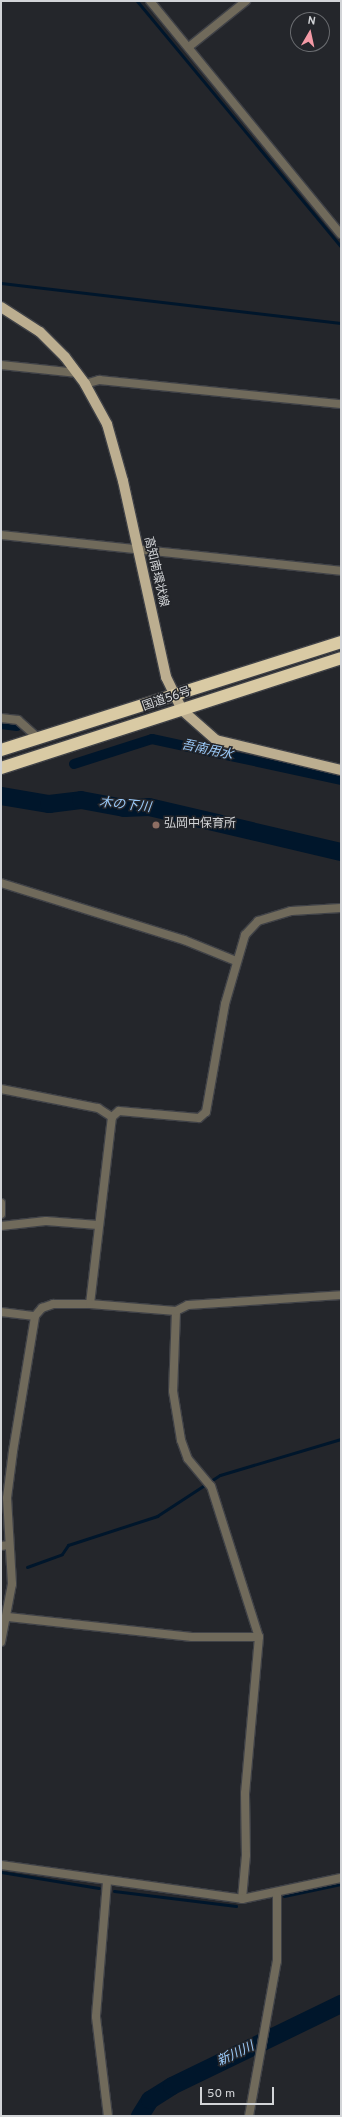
<!DOCTYPE html>
<meta charset="utf-8">
<style>
body{margin:0}
#map{position:relative;width:342px;height:2117px;overflow:hidden;background:#24262b;font-family:Overpass,"Noto Sans JP",sans-serif}
div>[style]{position:absolute}
.stream>*{height:3px;margin:-1.5px;padding:0 1.5px;transform-origin:1.5px;border-radius:1.5px;background:#00162b}
.canal>*{height:10px;margin:-5px;padding:0 5px;transform-origin:5px;border-radius:5px;background:#00162b}
.river>*{height:18px;margin:-9px;padding:0 9px;transform-origin:9px;border-radius:9px;background:#00162b}
.roads{filter:drop-shadow(1px 0 #404247) drop-shadow(-1px 0 #404247) drop-shadow(0 1px #404247) drop-shadow(0 -1px #404247)}
.street>*{height:8px;margin:-4px;padding:0 4px;transform-origin:4px;border-radius:4px;background:#706a5b}
.primary>*{height:10px;margin:-5px;padding:0 5px;transform-origin:5px;border-radius:5px;background:#bcae90}
.highway>*{height:12px;margin:-6px;padding:0 6px;transform-origin:6px;border-radius:6px;background:#d9caa4}
.dots>*{width:11px;height:11px;translate:-50% -50%;box-sizing:border-box;border:2px solid #24262b;border-radius:50%}
span{translate:-50% -50%;white-space:nowrap;text-align:center;line-height:1.15;-webkit-text-stroke:3px #24262b;paint-order:stroke}
.street-label{font-size:12px;color:#d2d4d7}
.poi-label{font-size:12px;color:#d2d4d7}
.left{translate:0 -50%;text-align:left}
.water-label{font-size:13px;color:#9ac9f8;font-style:italic}
.frame{position:absolute;inset:0;border:2px solid #d2d4d7;pointer-events:none}
.north{position:absolute;left:290px;top:12px;width:40px;height:40px;box-sizing:border-box;background:#24262b;border:1px solid #6a6c70;border-radius:50%;rotate:9deg;font-size:11px;font-weight:700;line-height:16px;text-align:center;color:#d2d4d7}
.north::after{content:'';display:block;margin:auto;width:14px;height:18px;background:#f49aa6;clip-path:polygon(50% 0,100% 100%,50% 72%,0 100%)}
.scale{position:absolute;left:200px;top:2087px;width:74px;height:18px;box-sizing:border-box;border:2px solid #d2d4d7;border-top:0;padding-left:5px;font-size:12px;line-height:14px;white-space:nowrap;color:#d2d4d7;-webkit-text-stroke:3px #24262b;paint-order:stroke}
</style>
<div id="map">
<div class="stream">
<i style="left:137px;top:1px;width:320px;rotate:50.3deg"></i>
<i style="left:1px;top:283px;width:342px;rotate:6.7deg"></i>
<i style="left:27px;top:1567px;width:37px;rotate:-20deg"></i>
<i style="left:62px;top:1554px;width:11px;rotate:-56deg"></i>
<i style="left:68px;top:1545px;width:94px;rotate:-18deg"></i>
<i style="left:157px;top:1516px;width:75px;rotate:-33.1deg"></i>
<i style="left:220px;top:1475px;width:126px;rotate:-16.6deg"></i>
<i style="left:1px;top:1872px;width:99px;rotate:9.3deg"></i>
<i style="left:114px;top:1891px;width:123px;rotate:7deg"></i>
<i style="left:284px;top:1896px;width:58px;rotate:-11.9deg"></i>
</div>
<div class="canal">
<i style="left:1px;top:724px;width:16px;rotate:7deg"></i>
<i style="left:74px;top:764px;width:82px;rotate:-17.8deg"></i>
<i style="left:152px;top:739px;width:193px;rotate:12.2deg"></i>
</div>
<div class="river">
<i style="left:1px;top:796px;width:49px;rotate:9.5deg"></i>
<i style="left:49px;top:804px;width:32px;rotate:-7deg"></i>
<i style="left:81px;top:800px;width:44px;rotate:10.5deg"></i>
<i style="left:124px;top:808px;width:25px;rotate:-2deg"></i>
<i style="left:149px;top:807px;width:197px;rotate:13.2deg"></i>
<i style="left:140px;top:2116px;width:19px;rotate:-58deg"></i>
<i style="left:150px;top:2100px;width:26px;rotate:-32deg"></i>
<i style="left:172px;top:2086px;width:188px;rotate:-25.9deg"></i>
</div>
<div class="roads">
<div class="street">
<i style="left:150px;top:1px;width:301px;rotate:50.7deg"></i>
<i style="left:190px;top:46px;width:72px;rotate:-38.8deg"></i>
<i style="left:1px;top:365px;width:77px;rotate:5.9deg"></i>
<i style="left:85px;top:384px;width:15px;rotate:-16deg"></i>
<i style="left:99px;top:380px;width:243px;rotate:5.7deg"></i>
<i style="left:1px;top:535px;width:342px;rotate:6deg"></i>
<i style="left:1px;top:718px;width:17px;rotate:7deg"></i>
<i style="left:18px;top:720px;width:27px;rotate:42deg"></i>
<i style="left:1px;top:883px;width:192px;rotate:17.3deg"></i>
<i style="left:184px;top:940px;width:56px;rotate:22deg"></i>
<i style="left:1px;top:1089px;width:99px;rotate:11.1deg"></i>
<i style="left:98px;top:1108px;width:17px;rotate:33deg"></i>
<i style="left:1px;top:1203px;width:11px;rotate:90deg"></i>
<i style="left:1px;top:1226px;width:45px;rotate:-6.3deg"></i>
<i style="left:46px;top:1221px;width:52px;rotate:4.4deg"></i>
<i style="left:90px;top:1304px;width:188px;rotate:-83.3deg"></i>
<i style="left:112px;top:1117px;width:9px;rotate:-41deg"></i>
<i style="left:119px;top:1111px;width:80px;rotate:5deg"></i>
<i style="left:199px;top:1118px;width:9px;rotate:-41deg"></i>
<i style="left:206px;top:1112px;width:110px;rotate:-80deg"></i>
<i style="left:225px;top:1004px;width:72px;rotate:-73.8deg"></i>
<i style="left:245px;top:935px;width:19px;rotate:-47deg"></i>
<i style="left:258px;top:921px;width:34px;rotate:-17deg"></i>
<i style="left:291px;top:911px;width:50px;rotate:-3.4deg"></i>
<i style="left:176px;top:1311px;width:80px;rotate:92.1deg"></i>
<i style="left:173px;top:1391px;width:50px;rotate:80.7deg"></i>
<i style="left:181px;top:1440px;width:20px;rotate:70deg"></i>
<i style="left:188px;top:1459px;width:35px;rotate:50deg"></i>
<i style="left:211px;top:1486px;width:158px;rotate:72.4deg"></i>
<i style="left:259px;top:1637px;width:157px;rotate:95.1deg"></i>
<i style="left:245px;top:1793px;width:62px;rotate:89.1deg"></i>
<i style="left:246px;top:1855px;width:44px;rotate:95.2deg"></i>
<i style="left:1px;top:1312px;width:34px;rotate:7deg"></i>
<i style="left:1px;top:1546px;width:8px;rotate:-7deg"></i>
<i style="left:8px;top:1617px;width:185px;rotate:6.2deg"></i>
<i style="left:192px;top:1637px;width:67px"></i>
<i style="left:1px;top:1642px;width:59px;rotate:-79.3deg"></i>
<i style="left:12px;top:1584px;width:86px;rotate:-93.3deg"></i>
<i style="left:7px;top:1498px;width:47px;rotate:-82.7deg"></i>
<i style="left:13px;top:1451px;width:137px;rotate:-80.7deg"></i>
<i style="left:35px;top:1316px;width:11px;rotate:-49deg"></i>
<i style="left:42px;top:1308px;width:12px;rotate:-20deg"></i>
<i style="left:53px;top:1304px;width:37px"></i>
<i style="left:90px;top:1304px;width:86px;rotate:4.7deg"></i>
<i style="left:176px;top:1311px;width:13px;rotate:-27deg"></i>
<i style="left:188px;top:1305px;width:153px;rotate:-3.7deg"></i>
<i style="left:1px;top:1865px;width:243px;rotate:8deg"></i>
<i style="left:242px;top:1899px;width:101px;rotate:-12deg"></i>
<i style="left:107px;top:1882px;width:135px;rotate:94.7deg"></i>
<i style="left:96px;top:2017px;width:100px;rotate:83.1deg"></i>
<i style="left:249px;top:2116px;width:158px;rotate:-79.8deg"></i>
<i style="left:277px;top:1961px;width:67px;rotate:-90deg"></i>
</div>
<div class="primary">
<i style="left:1px;top:307px;width:46px;rotate:32.7deg"></i>
<i style="left:40px;top:332px;width:35px;rotate:45deg"></i>
<i style="left:65px;top:357px;width:34px;rotate:53deg"></i>
<i style="left:85px;top:384px;width:46px;rotate:61.2deg"></i>
<i style="left:107px;top:424px;width:59px;rotate:74.3deg"></i>
<i style="left:123px;top:481px;width:201px;rotate:77.6deg"></i>
<i style="left:166px;top:677px;width:37px;rotate:64deg"></i>
<i style="left:182px;top:710px;width:45px;rotate:41.4deg"></i>
<i style="left:216px;top:740px;width:129px;rotate:13.5deg"></i>
</div>
<div class="highway">
<i style="left:1px;top:750px;width:357px;rotate:-17.6deg"></i>
<i style="left:1px;top:768px;width:357px;rotate:-17.9deg"></i>
</div>
</div>
<div class="dots">
<i style="left:156px;top:825px;background:#8d6e63"></i>
</div>
<div class="street-label">
<span style="left:155px;top:572px;rotate:77deg">高知南環状線</span>
<span style="left:167px;top:700px;rotate:-19deg">国道56号</span>
</div>
<div class="poi-label">
<span class="left" style="left:164px;top:825px">弘岡中保育所</span>
</div>
<div class="water-label">
<span style="left:207px;top:751px;rotate:12deg">吾南用水</span>
<span style="left:125px;top:806px;rotate:6deg">木の下川</span>
<span style="left:236px;top:2055px;rotate:-26deg">新川川</span>
</div>
<div class="frame"></div>
<div class="north">N</div>
<div class="scale">50 m</div>
</div>
